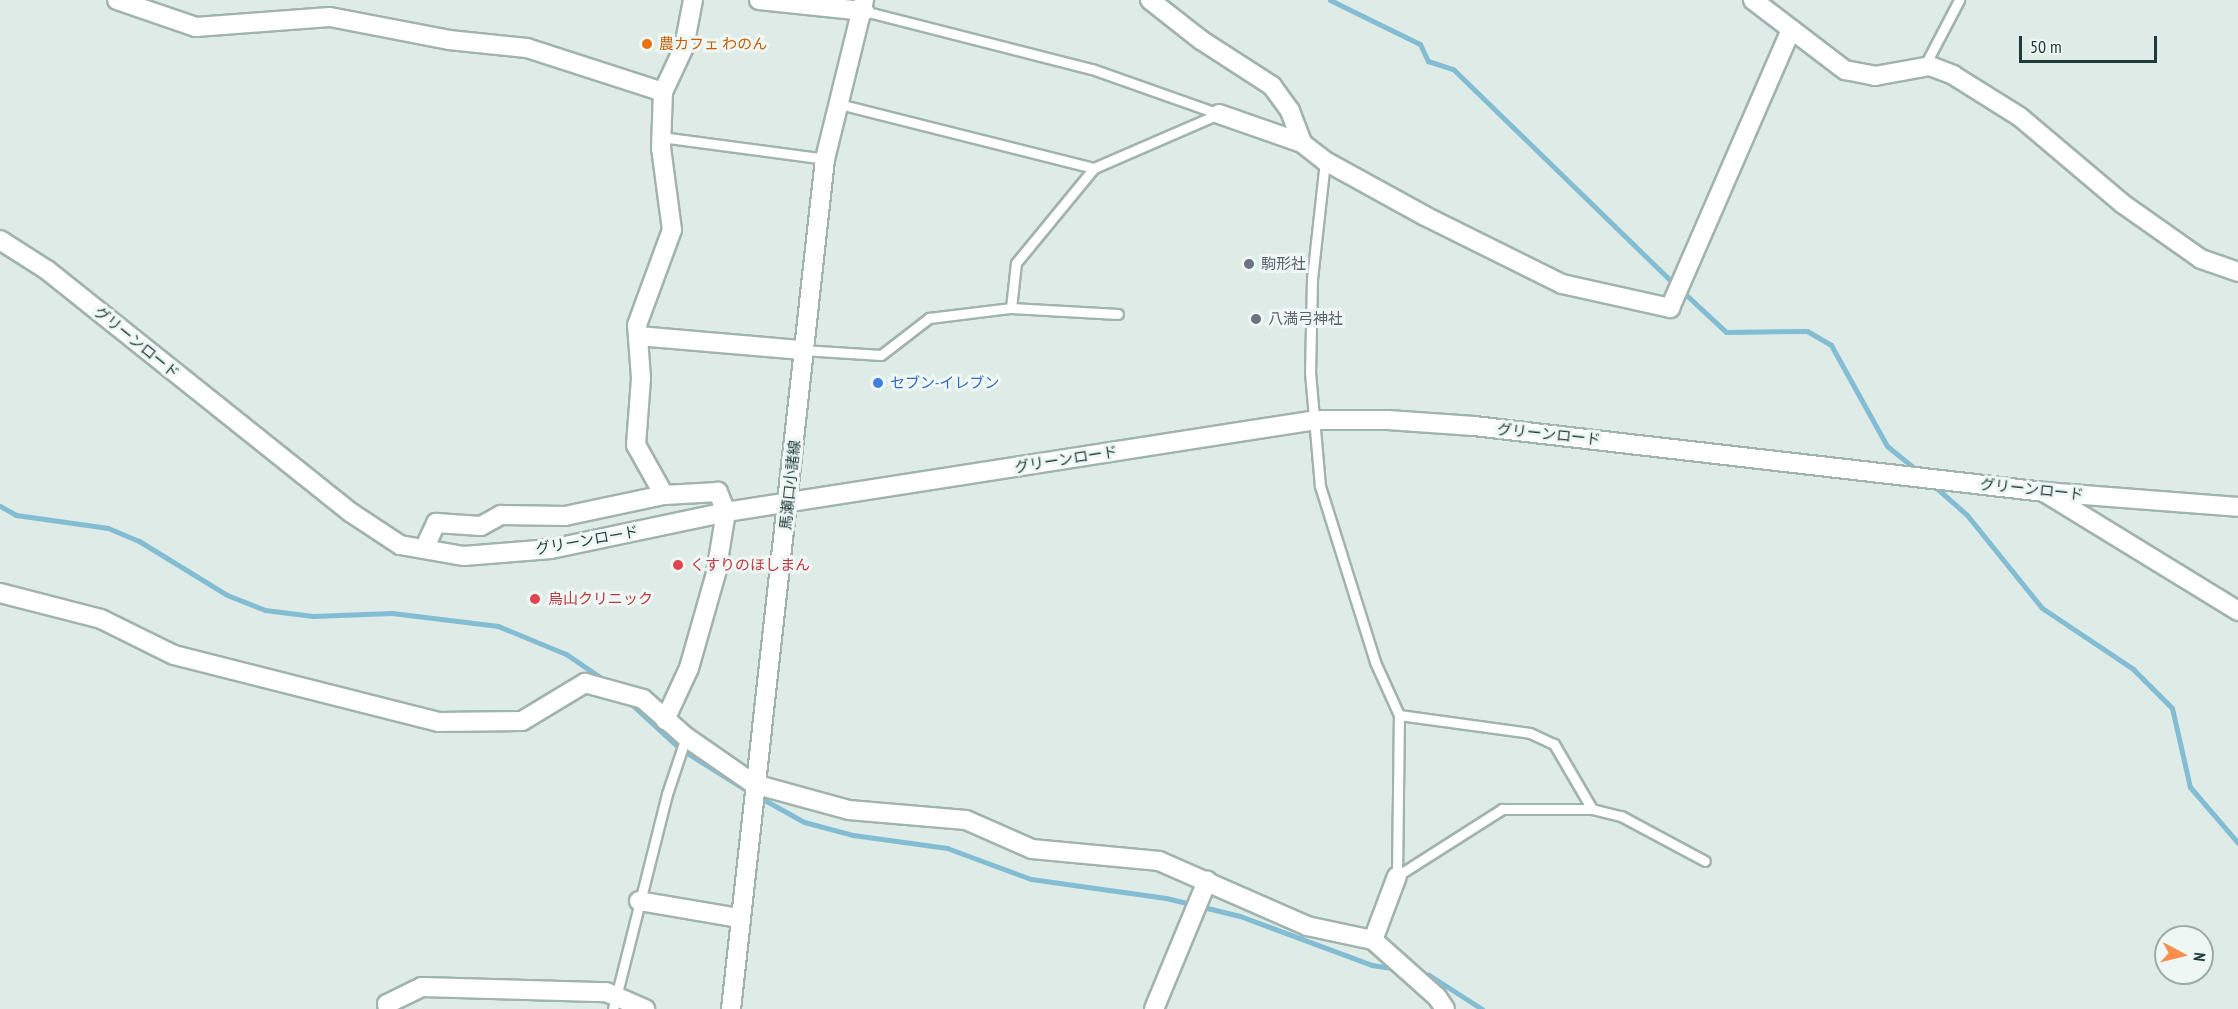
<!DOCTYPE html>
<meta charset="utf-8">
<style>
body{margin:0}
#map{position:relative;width:2238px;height:1009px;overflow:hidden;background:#deebe7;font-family:"PT Sans Narrow","Noto Sans JP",sans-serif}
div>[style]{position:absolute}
.stream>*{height:5px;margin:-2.5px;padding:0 2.5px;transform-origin:2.5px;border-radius:2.5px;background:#83bdd4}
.roads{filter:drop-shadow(2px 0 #a1b3af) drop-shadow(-2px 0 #a1b3af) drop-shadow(0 2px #a1b3af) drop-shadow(0 -2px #a1b3af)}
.service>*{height:9px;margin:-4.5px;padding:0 4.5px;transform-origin:4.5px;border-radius:4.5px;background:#fff}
.minor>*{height:18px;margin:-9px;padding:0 9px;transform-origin:9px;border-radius:9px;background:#fff}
.tertiary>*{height:18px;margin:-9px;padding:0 9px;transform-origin:9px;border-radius:9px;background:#fff}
.secondary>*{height:18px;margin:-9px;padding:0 9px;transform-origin:9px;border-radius:9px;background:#fff}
.dots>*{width:16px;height:16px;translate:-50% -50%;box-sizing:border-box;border:3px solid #eff7f4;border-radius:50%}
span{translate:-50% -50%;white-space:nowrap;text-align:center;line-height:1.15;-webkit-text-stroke:6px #eff7f4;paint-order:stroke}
.food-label{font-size:15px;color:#c56008}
.left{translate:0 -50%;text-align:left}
.worship-label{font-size:15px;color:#5b616d}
.street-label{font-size:15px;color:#1f3b37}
.shop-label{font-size:15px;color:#366cbe}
.health-label{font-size:15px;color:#be3a42}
.north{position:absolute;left:2154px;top:925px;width:60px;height:60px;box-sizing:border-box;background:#eff7f4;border:2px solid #9caca8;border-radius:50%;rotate:97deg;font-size:16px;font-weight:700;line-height:24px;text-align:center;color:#1f3b37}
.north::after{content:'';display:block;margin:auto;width:21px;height:27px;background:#fa8e4e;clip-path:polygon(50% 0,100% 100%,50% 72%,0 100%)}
.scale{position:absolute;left:2019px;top:36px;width:138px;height:27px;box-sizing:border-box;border:3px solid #1f3b37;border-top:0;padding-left:8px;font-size:18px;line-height:21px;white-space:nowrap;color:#1f3b37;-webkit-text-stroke:4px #eff7f4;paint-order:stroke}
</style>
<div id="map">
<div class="stream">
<i style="left:1330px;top:0;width:100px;rotate:26.1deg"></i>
<i style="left:1420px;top:44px;width:19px;rotate:65deg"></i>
<i style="left:1428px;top:61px;width:26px;rotate:18deg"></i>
<i style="left:1453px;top:69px;width:310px;rotate:44.2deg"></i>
<i style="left:1682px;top:291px;width:60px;rotate:43deg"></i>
<i style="left:1726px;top:332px;width:81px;rotate:-0.7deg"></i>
<i style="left:1807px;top:331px;width:28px;rotate:30deg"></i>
<i style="left:1831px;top:345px;width:115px;rotate:61deg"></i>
<i style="left:1887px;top:446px;width:40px;rotate:39deg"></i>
<i style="left:1933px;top:485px;width:45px;rotate:41.4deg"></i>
<i style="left:1967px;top:515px;width:119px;rotate:51.1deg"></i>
<i style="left:2042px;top:608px;width:110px;rotate:33.8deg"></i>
<i style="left:2133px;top:669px;width:55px;rotate:45deg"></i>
<i style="left:2172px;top:708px;width:81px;rotate:77.2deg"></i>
<i style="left:2190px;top:787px;width:74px;rotate:49.4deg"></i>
<i style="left:0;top:506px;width:18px;rotate:29deg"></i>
<i style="left:16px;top:515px;width:93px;rotate:8deg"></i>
<i style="left:108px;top:528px;width:34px;rotate:23deg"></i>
<i style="left:139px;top:541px;width:103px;rotate:31.5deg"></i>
<i style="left:227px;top:595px;width:41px;rotate:21.5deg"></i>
<i style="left:265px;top:610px;width:48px;rotate:7.1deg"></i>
<i style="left:313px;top:616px;width:79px;rotate:-2.2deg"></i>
<i style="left:392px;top:613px;width:107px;rotate:7deg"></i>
<i style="left:498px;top:626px;width:74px;rotate:22.4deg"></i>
<i style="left:566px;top:654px;width:50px;rotate:34.3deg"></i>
<i style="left:629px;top:702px;width:68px;rotate:42.6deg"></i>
<i style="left:679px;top:748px;width:85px;rotate:32deg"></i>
<i style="left:759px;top:797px;width:51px;rotate:29.1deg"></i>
<i style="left:804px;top:822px;width:51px;rotate:14.9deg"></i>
<i style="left:853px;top:835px;width:95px;rotate:7.9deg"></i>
<i style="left:947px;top:848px;width:90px;rotate:20.3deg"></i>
<i style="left:1031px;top:879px;width:136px;rotate:8deg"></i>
<i style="left:1166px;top:898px;width:76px;rotate:13.7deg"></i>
<i style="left:1240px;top:916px;width:141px;rotate:20.4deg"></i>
<i style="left:1372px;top:965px;width:26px;rotate:9deg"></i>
<i style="left:1418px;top:973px;width:11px;rotate:10deg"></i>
<i style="left:1429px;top:975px;width:63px;rotate:32.7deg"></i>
</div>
<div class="roads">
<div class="service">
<i style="left:864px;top:11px;width:235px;rotate:14.3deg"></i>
<i style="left:1092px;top:69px;width:135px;rotate:19.5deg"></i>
<i style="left:1924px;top:67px;width:76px;rotate:-62.4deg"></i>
<i style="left:839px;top:104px;width:263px;rotate:14.1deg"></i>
<i style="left:661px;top:137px;width:165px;rotate:7.6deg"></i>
<i style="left:1325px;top:161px;width:119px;rotate:96.3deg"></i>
<i style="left:1312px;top:279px;width:93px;rotate:91.2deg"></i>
<i style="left:1310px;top:372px;width:114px;rotate:85deg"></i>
<i style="left:1320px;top:486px;width:184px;rotate:72.6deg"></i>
<i style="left:1375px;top:662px;width:58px;rotate:65.6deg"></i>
<i style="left:1399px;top:715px;width:132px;rotate:7.8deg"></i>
<i style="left:1530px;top:733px;width:26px;rotate:25deg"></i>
<i style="left:1554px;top:744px;width:75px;rotate:59.7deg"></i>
<i style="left:1011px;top:308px;width:45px;rotate:-83.7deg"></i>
<i style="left:1016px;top:263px;width:123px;rotate:-50.6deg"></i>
<i style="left:1094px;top:168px;width:136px;rotate:-23.4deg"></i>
<i style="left:802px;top:350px;width:79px;rotate:3.6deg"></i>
<i style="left:881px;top:355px;width:61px;rotate:-37.6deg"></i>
<i style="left:929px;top:318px;width:83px;rotate:-7deg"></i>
<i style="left:1011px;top:308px;width:107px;rotate:3.2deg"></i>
<i style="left:1397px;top:876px;width:125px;rotate:-32.5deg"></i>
<i style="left:1502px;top:809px;width:90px"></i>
<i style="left:1592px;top:809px;width:30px;rotate:14deg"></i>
<i style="left:1621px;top:816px;width:95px;rotate:28.2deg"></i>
<i style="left:1397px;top:876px;width:161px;rotate:-89.3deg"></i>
<i style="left:613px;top:1009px;width:222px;rotate:-75.9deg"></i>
<i style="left:667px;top:794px;width:60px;rotate:-71.6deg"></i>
</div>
<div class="minor">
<i style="left:117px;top:0;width:83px;rotate:18.9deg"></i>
<i style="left:196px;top:27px;width:134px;rotate:-4.3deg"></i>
<i style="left:330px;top:17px;width:121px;rotate:10.9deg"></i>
<i style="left:449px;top:40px;width:78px;rotate:5.9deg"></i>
<i style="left:527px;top:48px;width:143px;rotate:17.9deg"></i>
<i style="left:759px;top:0;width:106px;rotate:6deg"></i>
<i style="left:1150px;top:0;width:65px;rotate:38.1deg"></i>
<i style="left:1201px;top:40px;width:85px;rotate:32.9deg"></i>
<i style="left:1272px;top:86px;width:31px;rotate:54deg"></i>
<i style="left:1290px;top:111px;width:34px;rotate:69deg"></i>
<i style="left:1753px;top:0;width:116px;rotate:37.3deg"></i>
<i style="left:1845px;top:70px;width:31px;rotate:11deg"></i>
<i style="left:1875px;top:76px;width:56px;rotate:-10.3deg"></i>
<i style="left:1930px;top:66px;width:25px;rotate:21deg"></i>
<i style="left:1953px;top:75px;width:79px;rotate:32.1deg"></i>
<i style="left:2020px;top:117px;width:135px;rotate:40.2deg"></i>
<i style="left:2123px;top:204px;width:95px;rotate:35.2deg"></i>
<i style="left:2201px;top:259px;width:39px;rotate:19deg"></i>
<i style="left:1219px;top:114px;width:88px;rotate:19.3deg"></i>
<i style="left:1302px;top:143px;width:29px;rotate:38deg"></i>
<i style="left:1325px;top:161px;width:114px;rotate:28.8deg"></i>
<i style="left:1425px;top:216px;width:153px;rotate:26.4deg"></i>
<i style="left:1562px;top:284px;width:111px;rotate:12.5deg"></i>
<i style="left:1670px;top:308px;width:303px;rotate:-66.5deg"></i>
<i style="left:638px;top:336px;width:165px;rotate:4.9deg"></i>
<i style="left:2044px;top:492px;width:228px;rotate:31.5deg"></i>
<i style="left:424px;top:549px;width:29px;rotate:-65deg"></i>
<i style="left:436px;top:523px;width:45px;rotate:3.8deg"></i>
<i style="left:481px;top:526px;width:23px;rotate:-29deg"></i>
<i style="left:501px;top:515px;width:64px;rotate:0.9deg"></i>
<i style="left:565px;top:516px;width:101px;rotate:-12deg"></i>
<i style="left:0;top:593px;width:104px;rotate:14.4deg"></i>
<i style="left:101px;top:619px;width:81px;rotate:26.3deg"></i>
<i style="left:174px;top:655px;width:273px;rotate:14.2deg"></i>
<i style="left:439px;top:722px;width:83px;rotate:-0.7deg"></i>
<i style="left:522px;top:721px;width:74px;rotate:-31.1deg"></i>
<i style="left:585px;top:683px;width:60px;rotate:15.4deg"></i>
<i style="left:643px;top:699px;width:57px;rotate:41.5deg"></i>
<i style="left:686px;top:737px;width:83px;rotate:34.7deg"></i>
<i style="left:754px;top:784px;width:98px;rotate:15.3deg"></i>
<i style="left:849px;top:810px;width:117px;rotate:4.9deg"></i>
<i style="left:966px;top:820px;width:72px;rotate:23.7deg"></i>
<i style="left:1032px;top:849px;width:128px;rotate:5.4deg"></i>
<i style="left:1159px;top:861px;width:162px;rotate:23.7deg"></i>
<i style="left:1307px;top:926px;width:67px;rotate:12deg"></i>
<i style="left:1373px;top:940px;width:86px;rotate:41.7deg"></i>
<i style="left:1437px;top:997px;width:14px;rotate:56deg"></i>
<i style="left:665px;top:720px;width:57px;rotate:-65.2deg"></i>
<i style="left:689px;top:668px;width:99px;rotate:-74.1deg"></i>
<i style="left:716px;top:573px;width:62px;rotate:-80.7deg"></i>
<i style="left:726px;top:512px;width:22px;rotate:-112deg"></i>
<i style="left:718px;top:492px;width:54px;rotate:176.8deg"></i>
<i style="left:664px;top:495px;width:57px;rotate:-119.2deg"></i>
<i style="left:636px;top:445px;width:67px;rotate:-85.7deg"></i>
<i style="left:641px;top:378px;width:53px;rotate:-94.3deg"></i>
<i style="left:637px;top:325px;width:101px;rotate:-69.8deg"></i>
<i style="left:672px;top:230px;width:83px;rotate:-97.6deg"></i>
<i style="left:661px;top:148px;width:56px;rotate:-88deg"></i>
<i style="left:663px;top:92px;width:50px;rotate:-65deg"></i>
<i style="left:684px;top:47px;width:48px;rotate:-79.2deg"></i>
<i style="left:639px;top:901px;width:102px;rotate:9.6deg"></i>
<i style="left:1373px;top:940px;width:68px;rotate:-69.4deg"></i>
<i style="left:388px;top:1009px;width:5px;rotate:-101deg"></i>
<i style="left:387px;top:1004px;width:39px;rotate:-26deg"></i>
<i style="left:422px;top:987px;width:184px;rotate:1.6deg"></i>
<i style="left:606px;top:992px;width:43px;rotate:23.6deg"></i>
<i style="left:1154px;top:1009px;width:139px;rotate:-67.5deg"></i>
</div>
<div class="tertiary">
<i style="left:0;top:240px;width:56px;rotate:32.6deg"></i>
<i style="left:47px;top:270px;width:388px;rotate:38.6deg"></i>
<i style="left:350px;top:512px;width:60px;rotate:33.4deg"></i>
<i style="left:400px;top:545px;width:65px;rotate:9.8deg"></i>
<i style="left:464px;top:556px;width:87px;rotate:-4.6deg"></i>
<i style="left:551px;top:549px;width:179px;rotate:-11.9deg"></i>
<i style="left:726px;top:512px;width:597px;rotate:-8.86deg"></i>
<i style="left:1316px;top:420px;width:72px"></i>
<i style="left:1388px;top:420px;width:86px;rotate:4deg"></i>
<i style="left:1474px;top:426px;width:574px;rotate:6.6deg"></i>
<i style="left:2044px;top:492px;width:195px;rotate:4.4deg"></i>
</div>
<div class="secondary">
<i style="left:731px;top:1009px;width:855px;rotate:-83.69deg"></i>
<i style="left:825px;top:159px;width:164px;rotate:-76.2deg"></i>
</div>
</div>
<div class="dots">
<i style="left:647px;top:44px;background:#e8710a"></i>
<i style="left:1249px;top:264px;background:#6b7280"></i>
<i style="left:1256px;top:319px;background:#6b7280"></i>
<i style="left:878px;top:383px;background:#3f7fe0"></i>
<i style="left:678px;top:565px;background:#e0444e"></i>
<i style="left:535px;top:599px;background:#e0444e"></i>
</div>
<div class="food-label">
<span class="left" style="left:659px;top:44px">農カフェ わのん</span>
</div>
<div class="worship-label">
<span class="left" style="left:1261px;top:264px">駒形社</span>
<span class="left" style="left:1268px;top:319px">八満弓神社</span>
</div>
<div class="street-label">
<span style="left:137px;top:342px;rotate:39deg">グリーンロード</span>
<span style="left:1549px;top:434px;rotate:6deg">グリーンロード</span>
<span style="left:1066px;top:459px;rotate:-9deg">グリーンロード</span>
<span style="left:790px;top:485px;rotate:-84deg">馬瀬口小諸線</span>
<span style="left:2032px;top:489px;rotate:6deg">グリーンロード</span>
<span style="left:587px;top:540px;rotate:-10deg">グリーンロード</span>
</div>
<div class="shop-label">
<span class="left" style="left:890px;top:383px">セブン-イレブン</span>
</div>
<div class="health-label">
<span class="left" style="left:690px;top:565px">くすりのほしまん</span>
<span class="left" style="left:548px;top:599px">烏山クリニック</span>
</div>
<div class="north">N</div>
<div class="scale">50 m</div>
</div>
